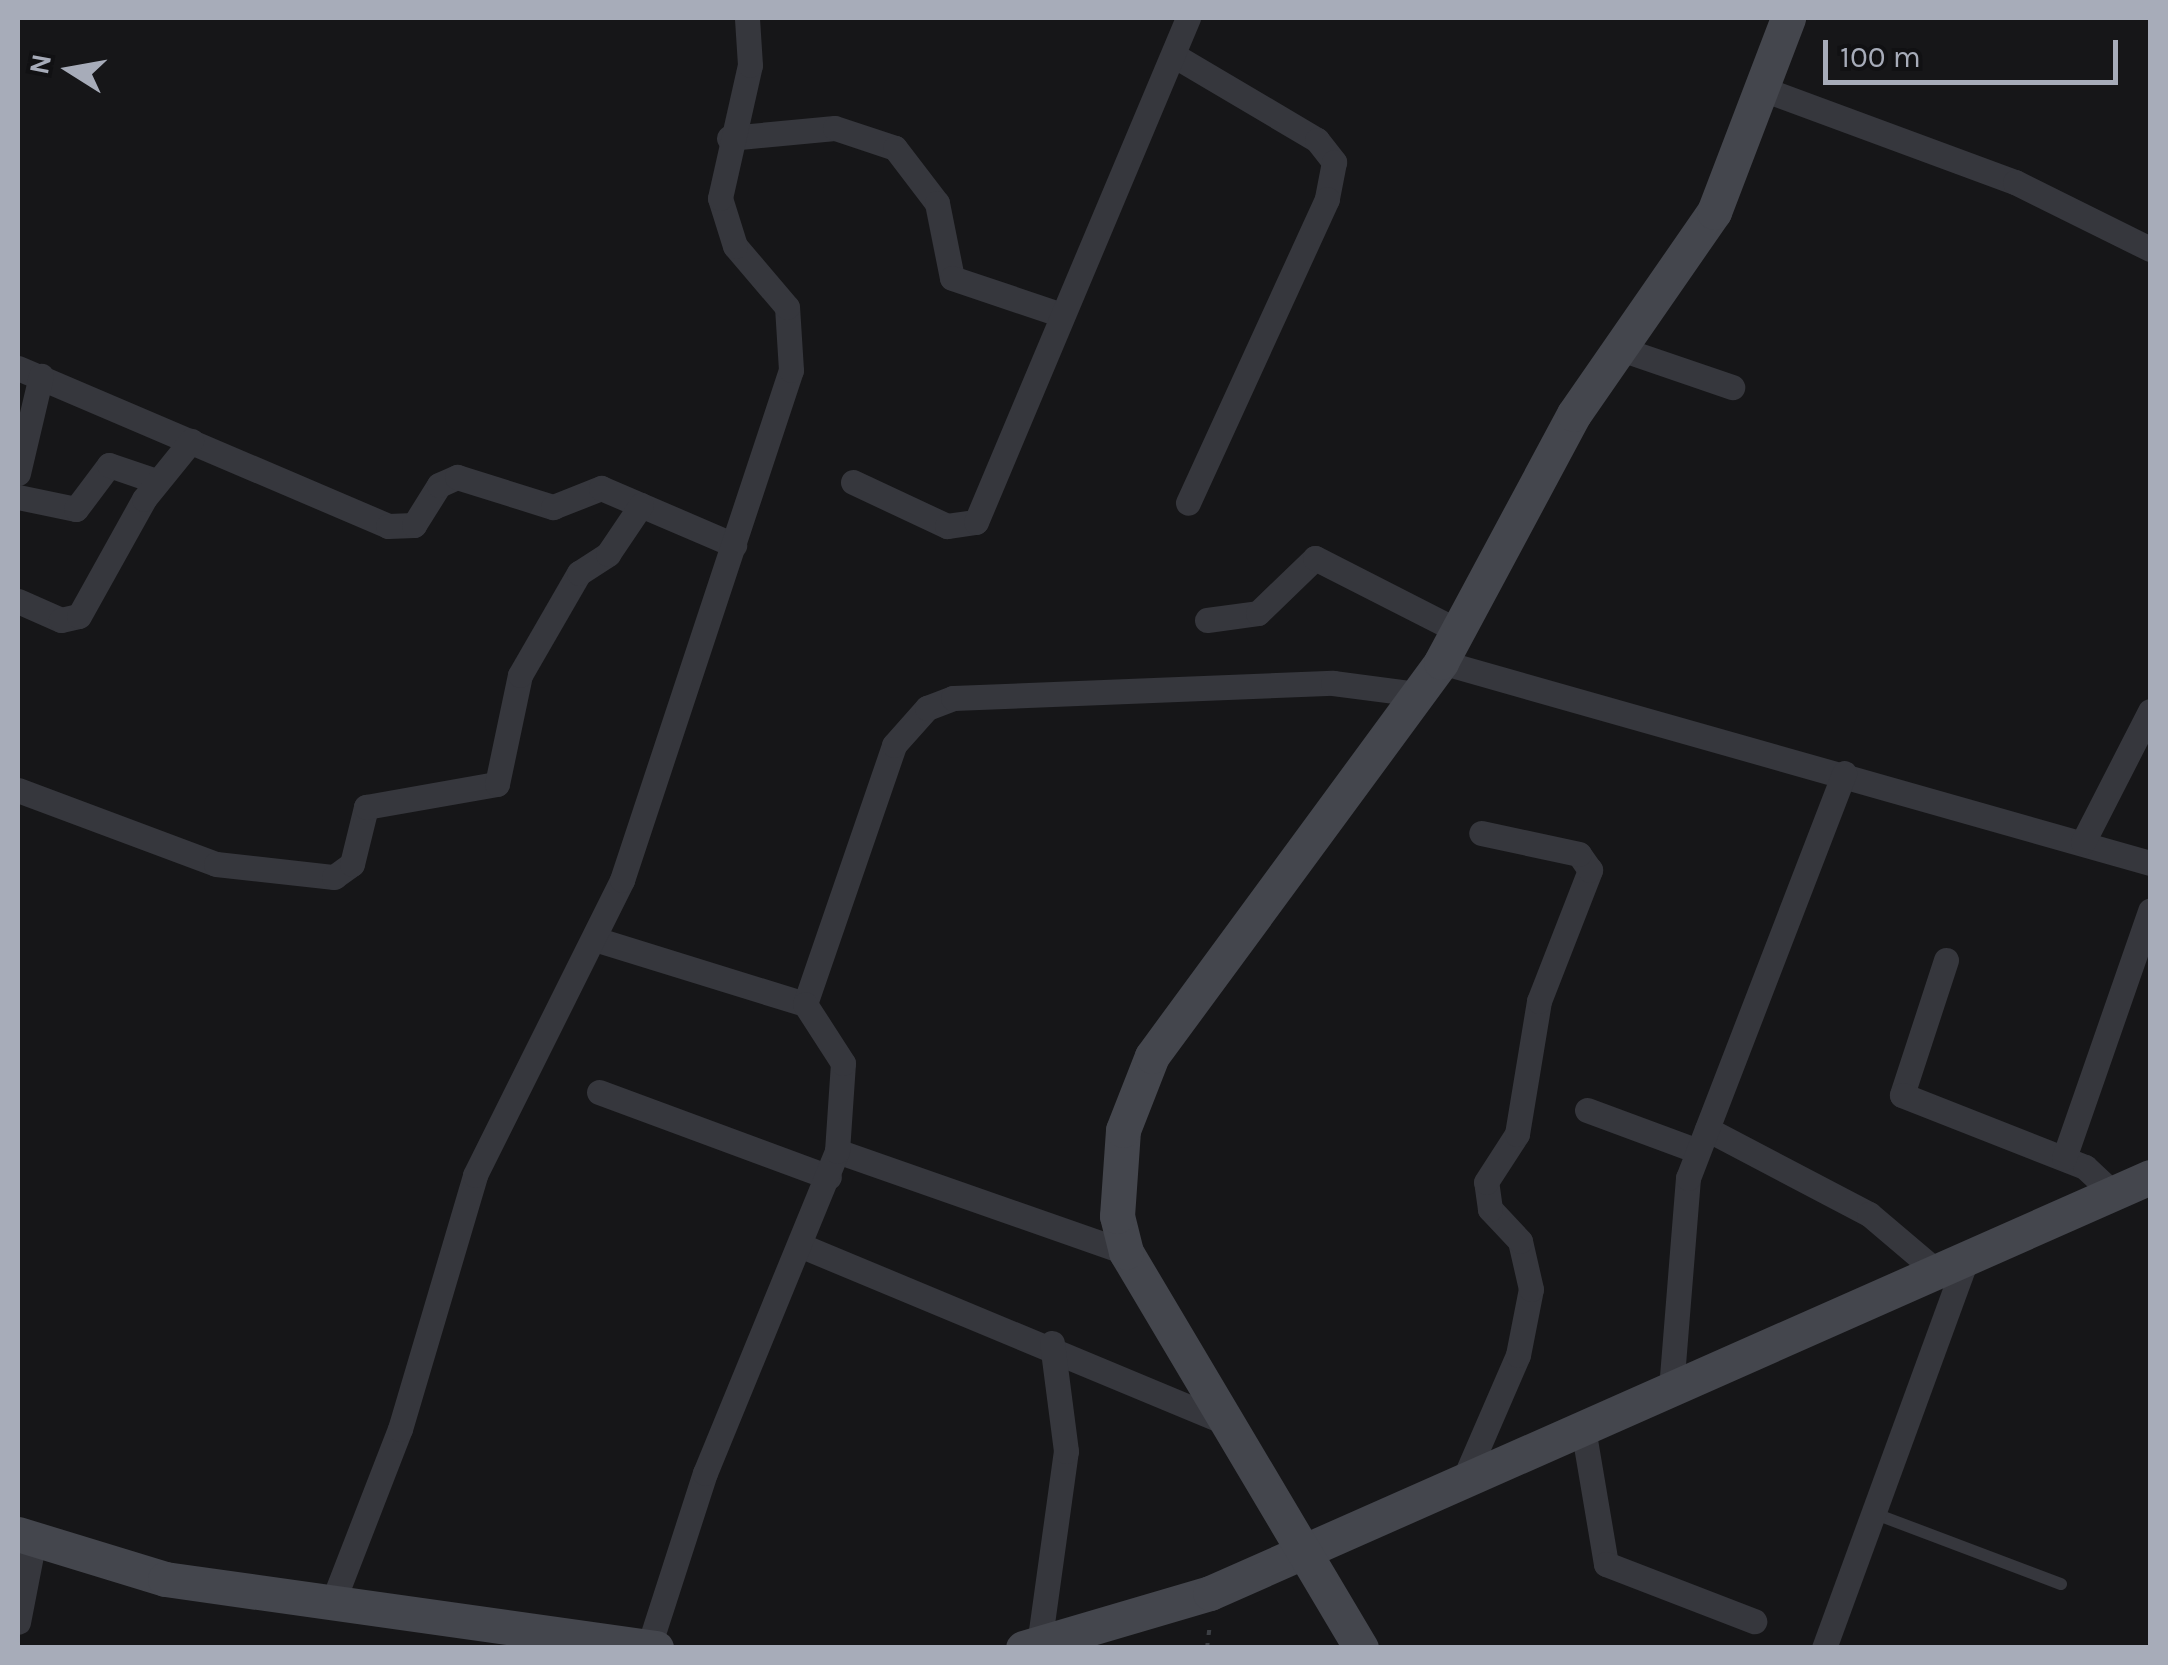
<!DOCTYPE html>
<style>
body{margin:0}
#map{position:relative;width:2168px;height:1665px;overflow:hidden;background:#161618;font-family:Karla,sans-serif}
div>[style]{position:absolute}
.path>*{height:4px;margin-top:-2px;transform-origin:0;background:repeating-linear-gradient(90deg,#3c3f44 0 5px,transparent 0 13px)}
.lane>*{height:12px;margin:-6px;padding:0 6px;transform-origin:6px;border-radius:6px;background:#36373d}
.street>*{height:25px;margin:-12.5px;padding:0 12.5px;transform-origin:12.5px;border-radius:12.5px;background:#36373d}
.secondary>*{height:35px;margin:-17.5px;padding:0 17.5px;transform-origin:17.5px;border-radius:17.5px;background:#44464d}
span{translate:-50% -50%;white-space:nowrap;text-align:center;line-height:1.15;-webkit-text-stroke:8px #111113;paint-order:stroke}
.frame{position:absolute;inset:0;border:20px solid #a7acb9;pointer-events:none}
.north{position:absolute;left:20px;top:20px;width:100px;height:100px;-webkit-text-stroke:8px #111113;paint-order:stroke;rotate:281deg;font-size:28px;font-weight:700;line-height:40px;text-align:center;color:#a7acb9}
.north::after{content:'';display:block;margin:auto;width:35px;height:45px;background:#a7acb9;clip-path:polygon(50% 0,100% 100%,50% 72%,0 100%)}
.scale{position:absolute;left:1823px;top:40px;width:295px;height:45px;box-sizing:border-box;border:5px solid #a7acb9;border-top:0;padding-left:12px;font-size:30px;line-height:35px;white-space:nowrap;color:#a7acb9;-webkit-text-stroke:8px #111113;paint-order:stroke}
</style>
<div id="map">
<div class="path">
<i style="left:1207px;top:1648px;width:26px;rotate:-83deg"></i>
</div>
<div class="lane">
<i style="left:1873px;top:1513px;width:201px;rotate:20.7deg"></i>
</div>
<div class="street">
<i style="left:1175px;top:56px;width:165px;rotate:30.6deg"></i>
<i style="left:1317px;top:140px;width:28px;rotate:52deg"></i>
<i style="left:1334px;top:162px;width:38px;rotate:101deg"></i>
<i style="left:1327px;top:199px;width:334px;rotate:114.6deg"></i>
<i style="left:1763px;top:89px;width:269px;rotate:20.3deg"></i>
<i style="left:2015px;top:182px;width:151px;rotate:26.4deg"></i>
<i style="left:729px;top:138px;width:106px;rotate:-5.4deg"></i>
<i style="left:835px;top:128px;width:63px;rotate:18.4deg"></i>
<i style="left:895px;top:148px;width:69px;rotate:52.6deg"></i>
<i style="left:937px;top:203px;width:76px;rotate:78.7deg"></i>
<i style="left:952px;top:278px;width:116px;rotate:18.6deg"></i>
<i style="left:1615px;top:347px;width:124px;rotate:18.9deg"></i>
<i style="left:18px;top:368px;width:402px;rotate:23.1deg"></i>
<i style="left:388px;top:526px;width:26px;rotate:-2deg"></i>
<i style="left:414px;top:525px;width:47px;rotate:-58deg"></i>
<i style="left:439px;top:485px;width:20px;rotate:-24deg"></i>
<i style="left:457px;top:477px;width:101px;rotate:17.4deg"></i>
<i style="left:553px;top:507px;width:52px;rotate:-21.6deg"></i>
<i style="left:601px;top:488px;width:145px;rotate:23.2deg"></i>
<i style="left:18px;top:473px;width:100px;rotate:-76.7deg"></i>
<i style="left:853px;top:482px;width:104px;rotate:25.1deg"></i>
<i style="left:947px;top:526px;width:29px;rotate:-8deg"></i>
<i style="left:976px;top:522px;width:547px;rotate:-67.19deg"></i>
<i style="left:18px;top:497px;width:59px;rotate:11.7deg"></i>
<i style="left:76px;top:509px;width:55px;rotate:-53.1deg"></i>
<i style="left:109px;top:465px;width:50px;rotate:18.8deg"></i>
<i style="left:18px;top:601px;width:47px;rotate:23.8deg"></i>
<i style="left:61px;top:620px;width:18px;rotate:-13deg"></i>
<i style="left:79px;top:616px;width:134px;rotate:-60.9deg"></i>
<i style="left:144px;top:499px;width:75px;rotate:-51deg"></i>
<i style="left:1207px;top:620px;width:51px;rotate:-7.8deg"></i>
<i style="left:1258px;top:613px;width:79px;rotate:-44deg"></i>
<i style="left:1315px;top:558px;width:161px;rotate:27deg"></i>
<i style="left:1441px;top:662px;width:737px;rotate:15.83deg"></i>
<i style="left:18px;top:790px;width:211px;rotate:20.5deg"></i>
<i style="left:216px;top:864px;width:119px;rotate:6.3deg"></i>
<i style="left:334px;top:877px;width:22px;rotate:-36deg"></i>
<i style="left:352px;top:864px;width:59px;rotate:-76.2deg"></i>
<i style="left:366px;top:807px;width:133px;rotate:-10deg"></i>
<i style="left:497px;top:784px;width:111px;rotate:-78.1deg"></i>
<i style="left:520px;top:675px;width:118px;rotate:-60deg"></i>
<i style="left:579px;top:573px;width:35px;rotate:-33deg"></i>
<i style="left:608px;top:554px;width:59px;rotate:-56deg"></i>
<i style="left:2083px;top:842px;width:147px;rotate:-62.9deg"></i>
<i style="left:598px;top:940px;width:217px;rotate:17.2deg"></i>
<i style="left:805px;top:1004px;width:274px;rotate:-71deg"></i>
<i style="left:894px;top:745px;width:50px;rotate:-48.3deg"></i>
<i style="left:927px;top:708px;width:28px;rotate:-21deg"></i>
<i style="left:953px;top:698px;width:380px;rotate:-2.3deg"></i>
<i style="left:1333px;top:683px;width:84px;rotate:7.5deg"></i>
<i style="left:1946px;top:960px;width:142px;rotate:108.1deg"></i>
<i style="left:1902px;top:1095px;width:197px;rotate:21.5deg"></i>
<i style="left:2085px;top:1167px;width:38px;rotate:43deg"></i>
<i style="left:599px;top:1092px;width:245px;rotate:20.3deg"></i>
<i style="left:1587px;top:1110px;width:118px;rotate:20.3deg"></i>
<i style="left:1707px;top:1129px;width:183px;rotate:27.7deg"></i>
<i style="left:1869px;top:1214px;width:87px;rotate:40.3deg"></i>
<i style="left:837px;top:1151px;width:306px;rotate:19.3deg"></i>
<i style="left:2064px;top:1158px;width:262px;rotate:-70.8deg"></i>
<i style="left:802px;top:1246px;width:454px;rotate:22.6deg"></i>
<i style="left:1671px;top:1389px;width:212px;rotate:-85.4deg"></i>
<i style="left:1688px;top:1178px;width:434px;rotate:-68.9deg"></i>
<i style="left:1583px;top:1428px;width:138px;rotate:80.4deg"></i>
<i style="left:1606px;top:1564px;width:159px;rotate:21.1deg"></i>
<i style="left:1463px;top:1482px;width:138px;rotate:-66.6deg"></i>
<i style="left:1518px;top:1355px;width:67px;rotate:-78.9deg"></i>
<i style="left:1531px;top:1289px;width:49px;rotate:-102.9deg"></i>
<i style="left:1520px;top:1241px;width:44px;rotate:-133.2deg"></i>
<i style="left:1490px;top:1209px;width:27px;rotate:-98deg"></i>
<i style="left:1486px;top:1182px;width:57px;rotate:-57.1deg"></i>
<i style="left:1517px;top:1134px;width:135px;rotate:-80.6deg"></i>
<i style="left:1539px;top:1001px;width:141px;rotate:-68.7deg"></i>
<i style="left:1590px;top:870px;width:19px;rotate:-125deg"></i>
<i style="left:1579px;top:854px;width:100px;rotate:-167.9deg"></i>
<i style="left:332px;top:1604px;width:188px;rotate:-68.8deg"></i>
<i style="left:400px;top:1429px;width:265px;rotate:-73.5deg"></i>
<i style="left:475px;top:1175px;width:330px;rotate:-63.5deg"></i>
<i style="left:622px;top:880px;width:537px;rotate:-71.67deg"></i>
<i style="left:791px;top:370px;width:63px;rotate:-93.6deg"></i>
<i style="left:787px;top:307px;width:80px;rotate:-130.4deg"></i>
<i style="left:735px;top:246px;width:50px;rotate:-107.4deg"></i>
<i style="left:720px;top:198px;width:136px;rotate:-77.3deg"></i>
<i style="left:750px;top:65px;width:47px;rotate:-93.7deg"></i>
<i style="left:18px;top:1622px;width:84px;rotate:-79deg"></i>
<i style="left:1039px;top:1645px;width:196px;rotate:-82.1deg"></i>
<i style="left:1066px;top:1451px;width:109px;rotate:-97.4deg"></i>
<i style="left:649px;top:1646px;width:182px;rotate:-72.1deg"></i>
<i style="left:705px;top:1473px;width:348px;rotate:-67.7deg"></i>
<i style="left:837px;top:1151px;width:88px;rotate:-86.1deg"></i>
<i style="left:843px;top:1063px;width:70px;rotate:-122.8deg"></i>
<i style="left:1824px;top:1648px;width:419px;rotate:-69.9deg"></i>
</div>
<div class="secondary">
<i style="left:18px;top:1534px;width:154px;rotate:17deg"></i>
<i style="left:165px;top:1579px;width:496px;rotate:8deg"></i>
<i style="left:1023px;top:1648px;width:195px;rotate:-16.4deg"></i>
<i style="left:1210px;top:1593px;width:1028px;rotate:-23.87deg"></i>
<i style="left:1361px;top:1648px;width:460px;rotate:-120.7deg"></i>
<i style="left:1126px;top:1252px;width:37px;rotate:-104deg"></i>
<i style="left:1117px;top:1216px;width:86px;rotate:-86deg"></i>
<i style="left:1123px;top:1130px;width:79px;rotate:-68.6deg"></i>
<i style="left:1152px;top:1056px;width:489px;rotate:-53.7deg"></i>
<i style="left:1441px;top:662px;width:281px;rotate:-61.8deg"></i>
<i style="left:1574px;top:414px;width:246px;rotate:-55.3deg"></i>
<i style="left:1714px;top:212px;width:208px;rotate:-69.1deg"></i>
</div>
<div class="frame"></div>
<div class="north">N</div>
<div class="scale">100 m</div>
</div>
